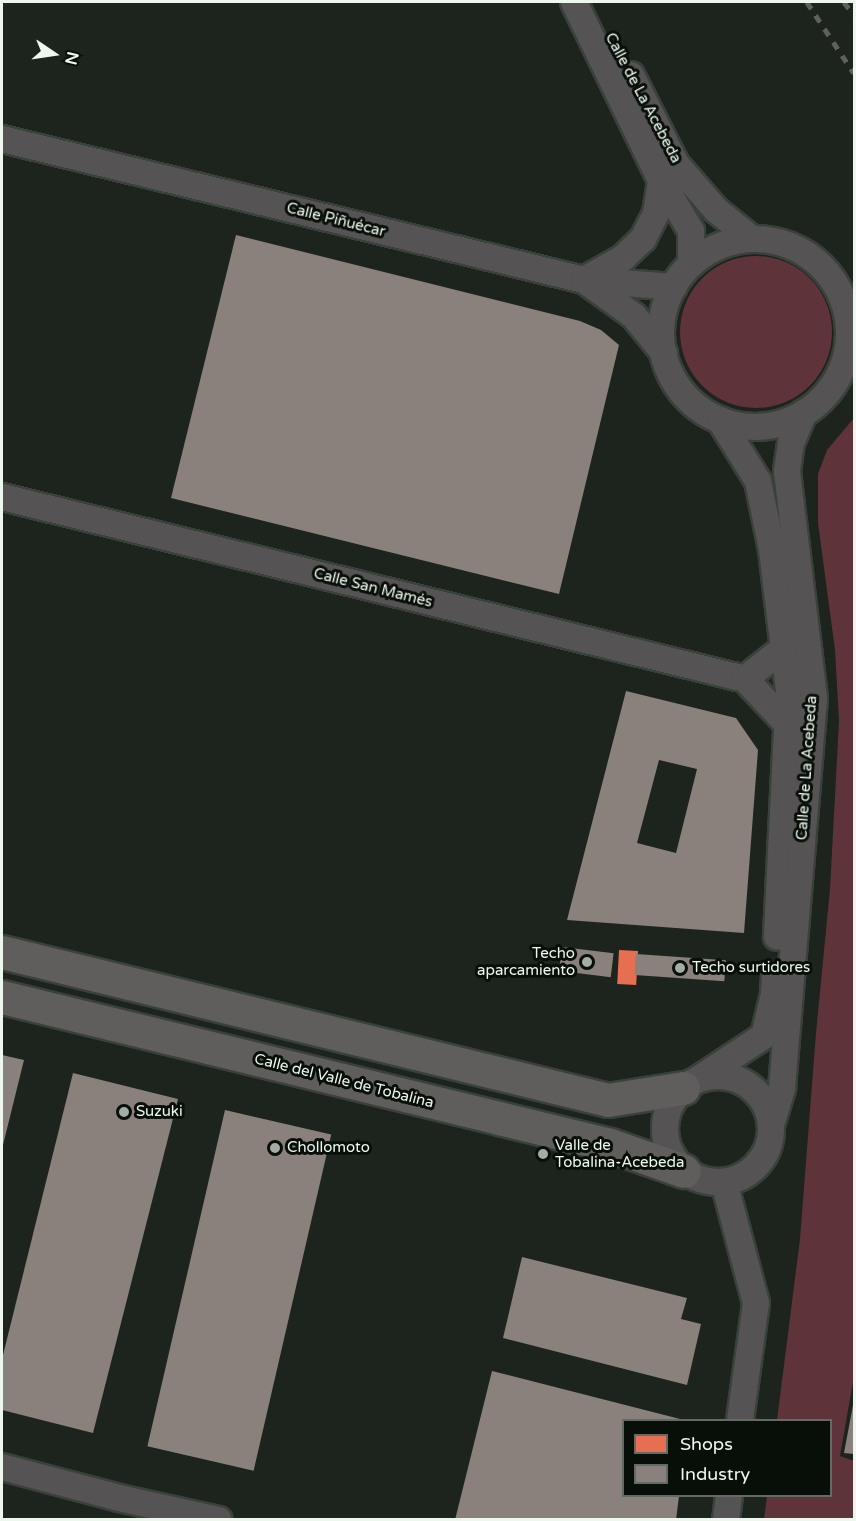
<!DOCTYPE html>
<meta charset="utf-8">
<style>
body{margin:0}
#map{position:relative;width:856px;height:1521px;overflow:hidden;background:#1c241d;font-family:"Varela Round",sans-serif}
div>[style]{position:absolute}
.green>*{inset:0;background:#5e3339}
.round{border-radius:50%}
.shops>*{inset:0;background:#e76f51;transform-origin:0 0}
.industry>*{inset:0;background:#8a817c;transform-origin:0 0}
.roads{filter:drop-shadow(2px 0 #3a413b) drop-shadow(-2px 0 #3a413b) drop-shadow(0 2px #3a413b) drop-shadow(0 -2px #3a413b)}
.minor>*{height:26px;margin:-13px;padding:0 13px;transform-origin:13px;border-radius:13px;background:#555353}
.minor>.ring{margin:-13px;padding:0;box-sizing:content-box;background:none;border:26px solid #555353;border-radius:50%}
.secondary>*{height:33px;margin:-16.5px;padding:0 16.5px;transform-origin:16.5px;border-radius:16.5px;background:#605e5d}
.rail>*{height:4.5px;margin-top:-2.25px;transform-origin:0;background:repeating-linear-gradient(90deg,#5f605e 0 8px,transparent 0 16px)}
.dots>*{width:16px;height:16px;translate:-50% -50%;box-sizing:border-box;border:3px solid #080e08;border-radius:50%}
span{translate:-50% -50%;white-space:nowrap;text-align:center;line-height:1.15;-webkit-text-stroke:6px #080e08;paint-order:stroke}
.street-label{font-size:15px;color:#edf7ee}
.poi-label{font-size:15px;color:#edf7ee}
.right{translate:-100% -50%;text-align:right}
.left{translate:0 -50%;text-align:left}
.frame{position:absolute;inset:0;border:3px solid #edf7ee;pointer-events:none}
.legend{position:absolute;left:622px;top:1419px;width:210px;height:78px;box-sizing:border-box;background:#080e08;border:2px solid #646b64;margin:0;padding:8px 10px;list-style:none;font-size:18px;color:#edf7ee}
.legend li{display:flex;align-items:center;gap:12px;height:30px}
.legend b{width:30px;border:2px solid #646b64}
.north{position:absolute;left:24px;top:24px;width:60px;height:60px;-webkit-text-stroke:4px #080e08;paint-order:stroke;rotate:103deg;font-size:16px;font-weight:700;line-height:24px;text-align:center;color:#edf7ee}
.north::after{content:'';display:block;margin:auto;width:21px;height:27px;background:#edf7ee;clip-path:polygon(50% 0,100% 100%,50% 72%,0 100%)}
</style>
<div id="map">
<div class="green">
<i class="round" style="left:680px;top:256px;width:152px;height:152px"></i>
<i style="clip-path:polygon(854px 418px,854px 1376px,840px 1456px,854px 1461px,854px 1519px,764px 1519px,767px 1496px,830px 1496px,830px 1420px,777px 1420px,800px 1239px,816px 1033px,830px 889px,839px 721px,835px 650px,818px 523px,818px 474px,827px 450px)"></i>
</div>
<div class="shops">
<i style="left:619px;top:950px;width:19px;height:34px;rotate:3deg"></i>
</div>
<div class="industry">
<i style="clip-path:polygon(236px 235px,580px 321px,601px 330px,619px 345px,559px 594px,171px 498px)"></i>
<i style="clip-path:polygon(evenodd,626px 691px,736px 718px,758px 750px,744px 933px,567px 920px,626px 691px,659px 760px,697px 769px,676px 853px,637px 843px,659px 760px)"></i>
<i style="left:562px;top:947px;width:52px;height:24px;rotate:7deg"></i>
<i style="left:636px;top:954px;width:90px;height:21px;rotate:4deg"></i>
<i style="clip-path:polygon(2px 1055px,24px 1060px,2px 1149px)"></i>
<i style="clip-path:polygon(73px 1073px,178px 1099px,93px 1433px,2px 1410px,2px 1359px)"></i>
<i style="left:225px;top:1110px;width:109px;height:345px;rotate:13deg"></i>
<i style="clip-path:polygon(522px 1257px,687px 1298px,681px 1319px,701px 1324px,687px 1385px,503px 1338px)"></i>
<i style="clip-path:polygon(492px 1371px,684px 1420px,624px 1420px,624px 1496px,679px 1496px,676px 1520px,455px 1520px)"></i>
<i style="clip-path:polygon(853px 1405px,854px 1405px,854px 1454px,844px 1453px)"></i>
</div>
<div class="roads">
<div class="minor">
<i style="left:574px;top:2px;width:198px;rotate:64deg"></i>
<i style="left:661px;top:180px;width:59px;rotate:59.5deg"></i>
<i style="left:691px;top:231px;width:33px;rotate:90deg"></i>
<i style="left:631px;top:75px;width:100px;rotate:63.2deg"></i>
<i style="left:676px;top:164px;width:61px;rotate:49deg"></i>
<i style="left:716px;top:210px;width:46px;rotate:38.9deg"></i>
<i style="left:2px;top:139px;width:599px;rotate:13.62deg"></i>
<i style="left:584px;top:280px;width:90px;rotate:4.4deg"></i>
<i class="ring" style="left:661px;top:239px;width:162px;height:162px"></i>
<i style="left:584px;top:280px;width:45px;rotate:-29.4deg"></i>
<i style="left:623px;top:258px;width:28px;rotate:-44deg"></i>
<i style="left:643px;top:239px;width:29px;rotate:-63deg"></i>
<i style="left:656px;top:213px;width:33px;rotate:-81deg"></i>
<i style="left:584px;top:280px;width:62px;rotate:35.8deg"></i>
<i style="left:634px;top:316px;width:48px;rotate:51deg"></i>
<i style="left:720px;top:420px;width:72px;rotate:58.1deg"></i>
<i style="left:758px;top:481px;width:70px;rotate:78.5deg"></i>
<i style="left:772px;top:550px;width:141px;rotate:83.1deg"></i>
<i style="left:789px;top:690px;width:247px;rotate:92.8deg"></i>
<i style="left:2px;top:497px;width:765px;rotate:13.76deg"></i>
<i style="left:745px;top:679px;width:64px;rotate:46.9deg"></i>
<i style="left:745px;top:679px;width:50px;rotate:-38.5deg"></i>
<i class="ring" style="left:665px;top:1076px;width:80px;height:80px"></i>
<i style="left:700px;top:1078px;width:77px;rotate:-33.3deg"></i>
<i style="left:764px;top:1036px;width:43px;rotate:-76.6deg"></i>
<i style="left:774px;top:994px;width:18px;rotate:-87deg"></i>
<i style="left:771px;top:1125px;width:39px;rotate:-73deg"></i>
<i style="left:782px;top:1088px;width:391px;rotate:-85.3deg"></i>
<i style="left:814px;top:698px;width:229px;rotate:-96.8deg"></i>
<i style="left:787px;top:471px;width:28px;rotate:-82deg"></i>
<i style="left:791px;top:443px;width:33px;rotate:-67deg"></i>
<i style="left:724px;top:1182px;width:125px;rotate:75.2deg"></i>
<i style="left:756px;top:1303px;width:118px;rotate:97.8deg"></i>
<i style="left:2px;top:1467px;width:121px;rotate:14.8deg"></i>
<i style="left:119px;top:1498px;width:102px;rotate:12.4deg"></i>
<i style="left:726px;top:1520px;width:24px;rotate:-83deg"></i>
</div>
<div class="secondary">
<i style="left:2px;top:952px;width:624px;rotate:13.72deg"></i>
<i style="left:608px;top:1100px;width:76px;rotate:-9.1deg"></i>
<i style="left:2px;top:997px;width:626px;rotate:13.68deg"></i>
<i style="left:610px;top:1145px;width:78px;rotate:19.4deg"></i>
</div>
</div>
<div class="rail">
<i style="left:807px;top:2px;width:85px;rotate:56.5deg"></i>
<i style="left:844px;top:2px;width:16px;rotate:52deg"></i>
</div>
<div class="dots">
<i style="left:587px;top:962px;background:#a4ada5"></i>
<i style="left:680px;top:968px;background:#a4ada5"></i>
<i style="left:124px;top:1112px;background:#a4ada5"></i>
<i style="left:275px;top:1148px;background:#a4ada5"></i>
<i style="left:543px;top:1154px;background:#a4ada5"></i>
</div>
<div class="street-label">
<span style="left:643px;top:98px;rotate:62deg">Calle de La Acebeda</span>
<span style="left:336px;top:220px;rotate:14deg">Calle Piñuécar</span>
<span style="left:373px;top:588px;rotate:14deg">Calle San Mamés</span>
<span style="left:807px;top:768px;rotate:-86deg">Calle de La Acebeda</span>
<span style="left:344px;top:1081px;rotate:14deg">Calle del Valle de Tobalina</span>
</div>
<div class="poi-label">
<span class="right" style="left:575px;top:962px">Techo<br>aparcamiento</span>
<span class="left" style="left:692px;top:968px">Techo surtidores</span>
<span class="left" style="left:136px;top:1112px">Suzuki</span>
<span class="left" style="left:555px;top:1154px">Valle de<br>Tobalina-Acebeda</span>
<span class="left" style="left:287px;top:1148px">Chollomoto</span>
</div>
<div class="frame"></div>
<ul class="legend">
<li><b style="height:16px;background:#e76f51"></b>Shops</li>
<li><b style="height:16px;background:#8a817c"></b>Industry</li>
</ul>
<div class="north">N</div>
</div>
